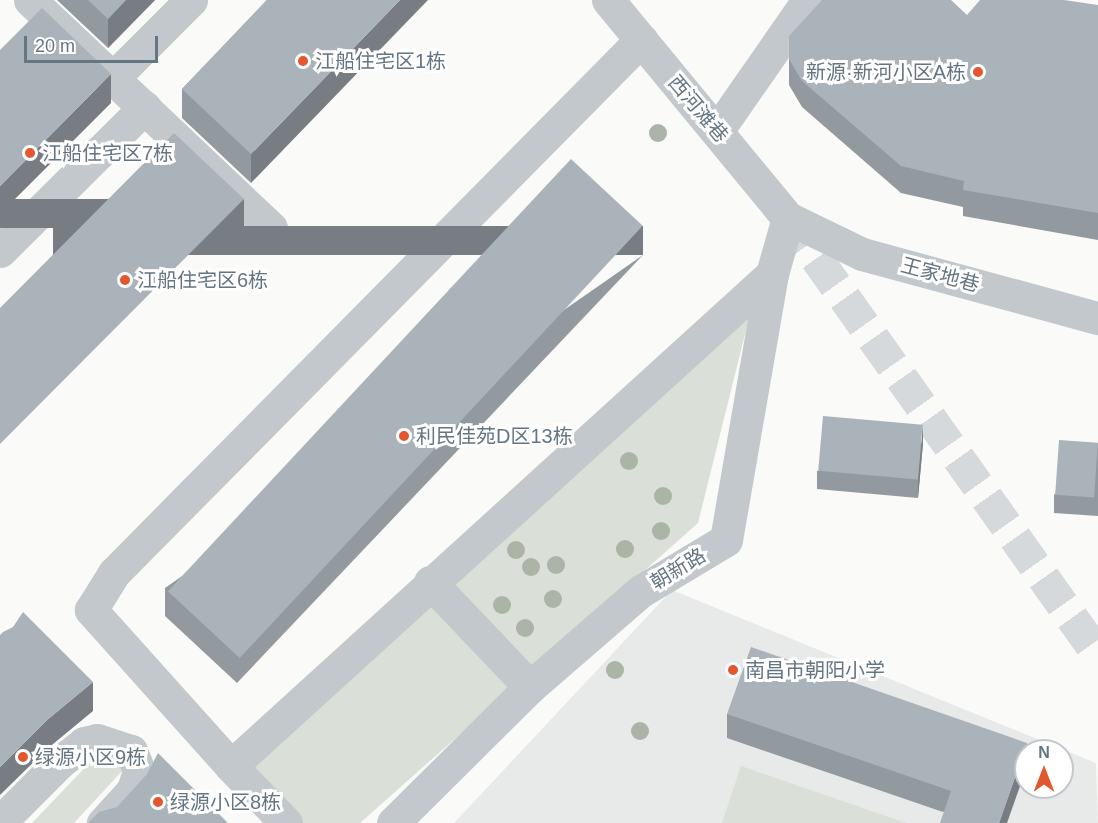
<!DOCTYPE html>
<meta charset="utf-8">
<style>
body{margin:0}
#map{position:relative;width:1098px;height:823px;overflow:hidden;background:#fafaf8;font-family:Arial,"Noto Sans SC",sans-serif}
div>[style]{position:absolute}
.built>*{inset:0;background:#e8e9e9}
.green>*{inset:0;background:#dadfd7}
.minor-tunnel>*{height:33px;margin-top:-16.5px;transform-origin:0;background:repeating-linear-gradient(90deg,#d5d9db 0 33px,transparent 0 49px)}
.minor>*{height:33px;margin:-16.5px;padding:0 16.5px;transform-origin:16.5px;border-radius:16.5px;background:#c3c8cc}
.trees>*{width:18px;height:18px;margin:-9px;border-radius:50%;background:#aab4a7}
.wall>*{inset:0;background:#929a9f}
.shaded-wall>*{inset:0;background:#777d82;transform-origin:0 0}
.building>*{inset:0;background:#aab3b9;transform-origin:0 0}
.dots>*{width:16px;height:16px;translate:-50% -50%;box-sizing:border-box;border:3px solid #fff;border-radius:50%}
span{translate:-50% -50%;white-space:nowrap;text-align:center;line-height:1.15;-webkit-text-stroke:6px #fff;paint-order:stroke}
.poi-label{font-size:20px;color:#657683}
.left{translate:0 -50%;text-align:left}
.right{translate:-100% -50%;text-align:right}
.street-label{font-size:20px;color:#657683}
.north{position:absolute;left:1014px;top:739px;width:60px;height:60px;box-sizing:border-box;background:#fff;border:2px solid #c1c8cd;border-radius:50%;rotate:0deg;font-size:16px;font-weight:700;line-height:24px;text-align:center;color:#657683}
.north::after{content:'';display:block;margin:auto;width:21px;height:27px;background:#e4572e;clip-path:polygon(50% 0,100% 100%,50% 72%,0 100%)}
.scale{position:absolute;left:24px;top:36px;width:134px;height:27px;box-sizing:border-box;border:3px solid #657683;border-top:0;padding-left:8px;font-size:18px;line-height:21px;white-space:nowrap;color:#657683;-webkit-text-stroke:4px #fff;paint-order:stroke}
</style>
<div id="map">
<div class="built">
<i style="clip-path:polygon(evenodd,672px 590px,1096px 763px,1098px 823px,454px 823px,672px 590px,1026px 751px,1062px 751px,1062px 787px,1026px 787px,1026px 751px)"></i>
</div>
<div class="green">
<i style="clip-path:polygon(750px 314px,698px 523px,360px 823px,300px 823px,247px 772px)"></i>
<i style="clip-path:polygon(112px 752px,123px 770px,74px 823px,32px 823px,98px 754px)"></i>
<i style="clip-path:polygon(741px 766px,906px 823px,722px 823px)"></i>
</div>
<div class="minor-tunnel">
<i style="left:788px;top:218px;width:535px;rotate:54.59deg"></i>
</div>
<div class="minor">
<i style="left:30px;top:0;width:332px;rotate:43.4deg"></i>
<i style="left:608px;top:0;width:283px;rotate:50.5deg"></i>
<i style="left:788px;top:218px;width:82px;rotate:25.9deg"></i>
<i style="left:862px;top:254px;width:245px;rotate:15.2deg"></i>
<i style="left:114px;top:77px;width:109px;rotate:-45deg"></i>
<i style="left:717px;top:131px;width:160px;rotate:-55.2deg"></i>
<i style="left:0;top:251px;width:204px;rotate:-44.8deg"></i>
<i style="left:430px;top:582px;width:145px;rotate:46.4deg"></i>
<i style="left:231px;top:766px;width:210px;rotate:-131.9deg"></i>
<i style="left:91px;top:610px;width:44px;rotate:-58.1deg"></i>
<i style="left:114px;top:573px;width:750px;rotate:-45.32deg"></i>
<i style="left:0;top:822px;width:85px;rotate:-45deg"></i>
<i style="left:60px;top:762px;width:31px;rotate:-38deg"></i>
<i style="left:84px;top:743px;width:13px;rotate:-13deg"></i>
<i style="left:97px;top:740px;width:36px;rotate:18deg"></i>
<i style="left:131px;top:751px;width:22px;rotate:68deg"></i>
<i style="left:139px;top:771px;width:20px;rotate:108deg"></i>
<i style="left:133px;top:790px;width:45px;rotate:132.3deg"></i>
<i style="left:286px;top:823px;width:79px;rotate:-134deg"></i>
<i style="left:231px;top:766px;width:731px;rotate:-42.28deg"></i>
<i style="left:393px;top:823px;width:193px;rotate:-44.8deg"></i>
<i style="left:530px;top:687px;width:147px;rotate:-40.9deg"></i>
<i style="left:641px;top:591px;width:99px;rotate:-31deg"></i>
<i style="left:726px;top:540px;width:270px;rotate:-80.2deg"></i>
<i style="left:772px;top:274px;width:58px;rotate:-74.1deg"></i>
</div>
<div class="trees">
<i style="left:658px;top:133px"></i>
<i style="left:629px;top:461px"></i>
<i style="left:663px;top:496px"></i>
<i style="left:661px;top:531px"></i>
<i style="left:625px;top:549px"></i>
<i style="left:516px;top:550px"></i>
<i style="left:556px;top:565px"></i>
<i style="left:531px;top:567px"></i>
<i style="left:553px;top:599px"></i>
<i style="left:502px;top:605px"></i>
<i style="left:525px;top:628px"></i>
<i style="left:615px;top:670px"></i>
<i style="left:640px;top:731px"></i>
</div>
<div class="wall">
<i style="clip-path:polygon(57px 0,155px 0,108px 48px)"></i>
<i style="clip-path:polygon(267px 0,251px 183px,182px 118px,182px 89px)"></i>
<i style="clip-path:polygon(1098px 5px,1098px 240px,963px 216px,963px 207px,901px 193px,802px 107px,789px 85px,789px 36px)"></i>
<i style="clip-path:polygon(643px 255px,237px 683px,165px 616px,165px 588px)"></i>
<i style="clip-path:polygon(923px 443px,918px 498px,817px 489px,817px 471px)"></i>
<i style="clip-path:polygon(1098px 443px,1098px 516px,1054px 513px,1054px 495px)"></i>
<i style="clip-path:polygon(727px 714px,1027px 751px,943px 812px,727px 738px)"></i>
</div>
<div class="shaded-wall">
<i style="clip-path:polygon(126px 0,155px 0,108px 48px,108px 19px)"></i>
<i style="clip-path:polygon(400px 0,428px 0,251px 183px,251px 154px)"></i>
<i style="clip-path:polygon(111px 74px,111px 103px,0 214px,0 186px)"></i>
<i style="left:244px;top:199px;width:29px;height:346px;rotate:90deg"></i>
<i style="left:643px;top:226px;width:29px;height:590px;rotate:90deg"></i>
<i style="clip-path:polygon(923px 425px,923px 443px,918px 498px,918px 481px)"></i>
<i style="clip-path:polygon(93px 682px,93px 711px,47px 749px,0 795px,0 767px,47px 720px)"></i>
<i style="clip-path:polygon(1027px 743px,1026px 769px,1007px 823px,999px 823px)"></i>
</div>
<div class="building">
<i style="clip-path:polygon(88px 0,126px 0,108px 19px)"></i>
<i style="clip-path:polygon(267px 0,400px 0,251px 154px,182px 89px)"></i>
<i style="clip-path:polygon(822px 0,951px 0,967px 15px,980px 0,1064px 0,1098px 5px,1098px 213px,963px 190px,964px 181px,901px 166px,802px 81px,789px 59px,789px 36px)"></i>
<i style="clip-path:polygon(42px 8px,111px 74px,0 186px,0 50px)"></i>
<i style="clip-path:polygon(174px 133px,244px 199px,0 444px,0 308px)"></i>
<i style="left:571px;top:159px;width:98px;height:591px;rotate:43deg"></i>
<i style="left:823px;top:416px;width:100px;height:55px;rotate:5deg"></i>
<i style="left:1059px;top:440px;width:39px;height:55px;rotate:4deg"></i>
<i style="clip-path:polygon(23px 612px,93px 682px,47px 720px,0 767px,0 635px,3px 632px,13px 627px)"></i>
<i style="clip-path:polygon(751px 647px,1027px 743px,999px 823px,940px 823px,951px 791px,727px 714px)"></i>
<i style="clip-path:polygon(158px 753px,228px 823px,88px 823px,99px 812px,117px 807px,147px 774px)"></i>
</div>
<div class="dots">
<i style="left:303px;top:61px;background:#e4572e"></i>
<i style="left:978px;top:72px;background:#e4572e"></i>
<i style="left:30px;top:153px;background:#e4572e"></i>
<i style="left:125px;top:280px;background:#e4572e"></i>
<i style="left:404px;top:436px;background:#e4572e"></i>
<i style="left:733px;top:670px;background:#e4572e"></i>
<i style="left:23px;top:757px;background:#e4572e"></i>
<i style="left:158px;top:802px;background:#e4572e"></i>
</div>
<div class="poi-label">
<span class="left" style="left:315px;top:61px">江船住宅区1栋</span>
<span class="right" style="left:966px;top:72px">新源·新河小区A栋</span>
<span class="left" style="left:42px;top:153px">江船住宅区7栋</span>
<span class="left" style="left:137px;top:280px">江船住宅区6栋</span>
<span class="left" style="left:416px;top:436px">利民佳苑D区13栋</span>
<span class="left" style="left:745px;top:670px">南昌市朝阳小学</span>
<span class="left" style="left:35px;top:757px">绿源小区9栋</span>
<span class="left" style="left:170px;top:802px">绿源小区8栋</span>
</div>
<div class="street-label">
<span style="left:698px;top:109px;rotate:50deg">西河滩巷</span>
<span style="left:940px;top:275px;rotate:15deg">王家地巷</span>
<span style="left:678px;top:569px;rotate:-31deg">朝新路</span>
</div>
<div class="north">N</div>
<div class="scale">20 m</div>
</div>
